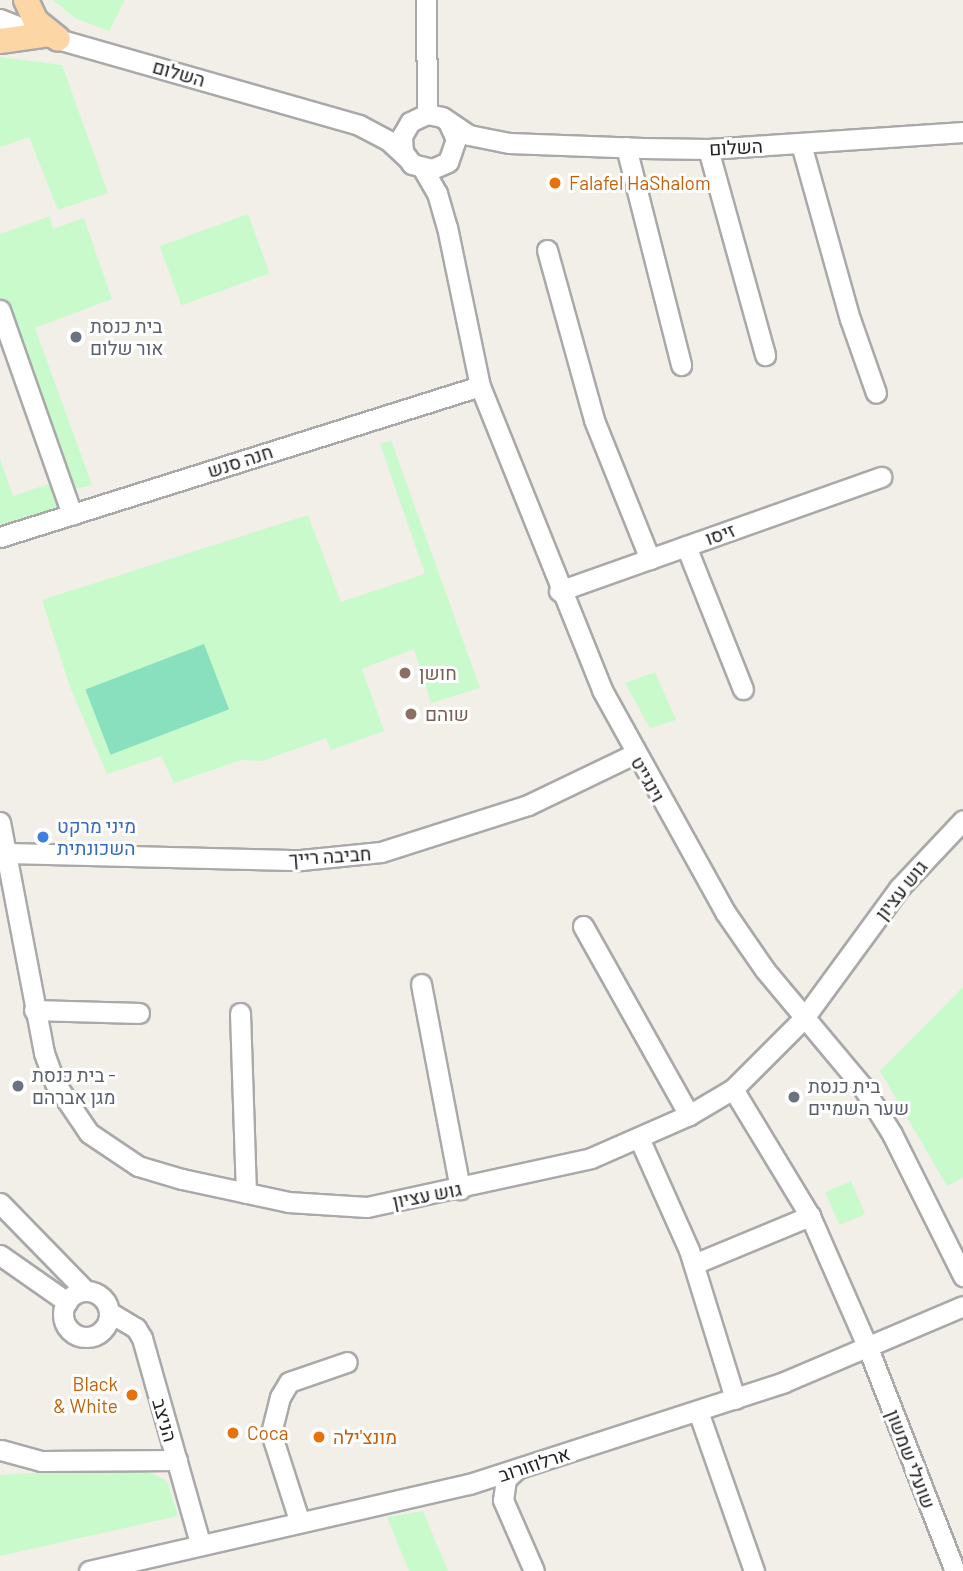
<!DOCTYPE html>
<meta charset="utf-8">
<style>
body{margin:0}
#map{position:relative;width:963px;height:1571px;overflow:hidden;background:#f2efe9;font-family:Barlow,Heebo,sans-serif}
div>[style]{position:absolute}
.park>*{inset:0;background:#c8facc;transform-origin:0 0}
.pitch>*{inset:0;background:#88e0be;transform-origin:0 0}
.roads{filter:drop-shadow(2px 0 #a9a9a9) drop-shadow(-2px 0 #a9a9a9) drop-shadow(0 2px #a9a9a9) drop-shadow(0 -2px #a9a9a9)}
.minor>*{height:19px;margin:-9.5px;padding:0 9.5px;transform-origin:9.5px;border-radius:9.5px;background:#fff}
.minor>.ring{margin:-9.5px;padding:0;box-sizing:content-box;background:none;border:19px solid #fff;border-radius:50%}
.major>*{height:24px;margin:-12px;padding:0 12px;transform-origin:12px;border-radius:12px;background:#fcd6a4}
.dots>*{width:19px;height:19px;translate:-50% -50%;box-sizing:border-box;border:4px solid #fff;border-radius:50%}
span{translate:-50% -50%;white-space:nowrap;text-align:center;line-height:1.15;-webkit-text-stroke:6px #fff;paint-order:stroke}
.street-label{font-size:19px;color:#222}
.food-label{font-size:19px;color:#c56008}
.left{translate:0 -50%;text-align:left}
.right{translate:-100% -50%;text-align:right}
.worship-label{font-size:19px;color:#5b616d}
.education-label{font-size:19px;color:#785e54}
.shop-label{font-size:19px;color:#366cbe}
</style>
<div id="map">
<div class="park">
<i style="clip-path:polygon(53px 0,125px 0,109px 31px,75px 18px)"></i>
<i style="clip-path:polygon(0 57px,62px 65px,108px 193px,58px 210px,29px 137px,0 147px)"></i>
<i style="left:248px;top:214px;width:63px;height:94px;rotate:70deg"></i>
<i style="clip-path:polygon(50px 216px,53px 229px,84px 218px,112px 299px,35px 328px,92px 485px,70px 490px,0 297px,0 234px)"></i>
<i style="clip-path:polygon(391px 440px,480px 688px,431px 703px,414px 649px,362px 669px,384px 731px,331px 750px,326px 738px,262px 761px,241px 760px,174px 783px,161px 756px,107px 774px,70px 687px,42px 600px,308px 515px,341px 602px,425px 574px,380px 444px)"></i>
<i style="clip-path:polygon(0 459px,13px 496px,54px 482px,65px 509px,0 529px)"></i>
<i style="clip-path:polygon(655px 672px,676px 720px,650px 728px,625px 683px)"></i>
<i style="clip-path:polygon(963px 987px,963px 1178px,947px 1186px,880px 1071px)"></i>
<i style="left:851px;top:1181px;width:36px;height:28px;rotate:67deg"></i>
<i style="clip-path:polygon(50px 1472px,150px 1472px,167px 1481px,178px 1516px,0 1556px,0 1475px)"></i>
<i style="clip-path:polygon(423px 1511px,448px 1571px,409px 1571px,387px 1517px)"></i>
</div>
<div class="pitch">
<i style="left:204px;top:644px;width:70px;height:127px;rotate:69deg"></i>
</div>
<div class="roads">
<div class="minor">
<i style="left:426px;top:0;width:114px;rotate:89.5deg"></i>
<i style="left:0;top:19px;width:35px;rotate:22deg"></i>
<i style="left:33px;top:32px;width:339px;rotate:15.9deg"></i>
<i style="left:359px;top:125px;width:34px;rotate:28deg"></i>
<i style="left:389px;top:141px;width:25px;rotate:43deg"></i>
<i style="left:448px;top:122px;width:19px;rotate:65deg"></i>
<i style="left:456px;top:139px;width:24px;rotate:109deg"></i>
<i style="left:448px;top:162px;width:17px;rotate:156deg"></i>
<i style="left:432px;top:169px;width:21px;rotate:-166deg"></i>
<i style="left:412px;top:164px;width:15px;rotate:-127deg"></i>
<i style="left:403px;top:152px;width:16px;rotate:-94deg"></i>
<i style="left:402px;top:136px;width:16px;rotate:-60deg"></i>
<i style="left:410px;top:122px;width:19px;rotate:-25deg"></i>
<i style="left:427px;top:114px;width:15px;rotate:11deg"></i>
<i style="left:442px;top:117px;width:32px;rotate:34deg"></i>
<i style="left:469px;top:135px;width:41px;rotate:11.3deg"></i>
<i style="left:509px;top:143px;width:134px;rotate:2.1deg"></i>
<i style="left:643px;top:148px;width:65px;rotate:0.9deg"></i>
<i style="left:708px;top:149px;width:256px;rotate:-3.8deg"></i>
<i style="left:801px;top:144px;width:182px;rotate:74.4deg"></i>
<i style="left:850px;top:319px;width:78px;rotate:70.6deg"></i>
<i style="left:626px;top:147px;width:225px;rotate:75.8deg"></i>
<i style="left:708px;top:149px;width:214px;rotate:74.5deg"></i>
<i style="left:423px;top:169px;width:28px;rotate:60deg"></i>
<i style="left:437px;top:193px;width:35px;rotate:74deg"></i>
<i style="left:447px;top:227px;width:162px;rotate:78.3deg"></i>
<i style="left:480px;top:386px;width:328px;rotate:68.1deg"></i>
<i style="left:602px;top:690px;width:254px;rotate:61deg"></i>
<i style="left:725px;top:912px;width:70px;rotate:55.4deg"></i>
<i style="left:765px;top:970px;width:151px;rotate:50.1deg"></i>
<i style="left:862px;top:1086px;width:57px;rotate:58deg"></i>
<i style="left:892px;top:1134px;width:159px;rotate:63.4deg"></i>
<i style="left:547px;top:250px;width:176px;rotate:74.5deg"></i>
<i style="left:594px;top:420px;width:150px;rotate:68.1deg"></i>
<i style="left:0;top:310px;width:217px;rotate:70.6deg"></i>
<i style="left:0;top:537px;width:503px;rotate:-17.46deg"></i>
<i style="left:686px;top:546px;width:154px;rotate:68.3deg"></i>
<i style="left:559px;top:591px;width:342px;rotate:-19.5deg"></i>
<i style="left:0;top:822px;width:235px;rotate:79.2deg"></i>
<i style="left:44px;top:1053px;width:32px;rotate:70deg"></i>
<i style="left:55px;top:1083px;width:60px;rotate:55.8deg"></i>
<i style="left:89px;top:1133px;width:59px;rotate:34deg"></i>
<i style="left:138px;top:1166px;width:46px;rotate:16.5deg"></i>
<i style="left:182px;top:1179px;width:108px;rotate:12.2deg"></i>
<i style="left:288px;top:1202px;width:79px;rotate:3.6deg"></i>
<i style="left:367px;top:1207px;width:229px;rotate:-12.3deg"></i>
<i style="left:591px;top:1158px;width:107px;rotate:-23.7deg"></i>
<i style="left:689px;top:1115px;width:51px;rotate:-30.6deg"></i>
<i style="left:733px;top:1089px;width:100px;rotate:-45deg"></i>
<i style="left:804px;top:1018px;width:161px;rotate:-53.8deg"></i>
<i style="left:899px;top:888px;width:93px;rotate:-46.7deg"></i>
<i style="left:7px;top:853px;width:294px;rotate:1.4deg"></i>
<i style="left:301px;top:860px;width:80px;rotate:-5.7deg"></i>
<i style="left:381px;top:852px;width:154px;rotate:-17.7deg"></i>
<i style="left:528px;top:805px;width:118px;rotate:-25.7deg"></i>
<i style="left:583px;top:926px;width:217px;rotate:60.7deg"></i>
<i style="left:421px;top:984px;width:209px;rotate:79.2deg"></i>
<i style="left:34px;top:1010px;width:105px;rotate:1.6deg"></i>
<i style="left:240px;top:1013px;width:180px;rotate:88.1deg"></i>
<i style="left:733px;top:1089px;width:149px;rotate:58.8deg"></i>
<i style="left:810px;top:1216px;width:144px;rotate:66.3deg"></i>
<i style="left:868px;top:1348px;width:239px;rotate:68.7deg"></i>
<i style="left:639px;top:1138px;width:123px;rotate:65.9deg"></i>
<i style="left:689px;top:1250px;width:156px;rotate:72.8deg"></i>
<i style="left:0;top:1203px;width:123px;rotate:45.7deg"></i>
<i style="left:0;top:1255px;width:82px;rotate:35deg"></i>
<i style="left:694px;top:1264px;width:126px;rotate:-22.5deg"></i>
<i class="ring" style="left:63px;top:1291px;width:27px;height:27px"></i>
<i style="left:109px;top:1312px;width:31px;rotate:31deg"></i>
<i style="left:136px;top:1328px;width:12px;rotate:59deg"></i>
<i style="left:142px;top:1338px;width:213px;rotate:74.2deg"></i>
<i style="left:698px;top:1411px;width:170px;rotate:70.7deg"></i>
<i style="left:1px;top:1450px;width:41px;rotate:15.4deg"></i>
<i style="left:41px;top:1461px;width:136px;rotate:-0.4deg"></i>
<i style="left:516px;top:1470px;width:13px;rotate:138deg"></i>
<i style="left:506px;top:1479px;width:21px;rotate:98deg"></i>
<i style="left:503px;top:1500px;width:77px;rotate:66.4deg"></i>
<i style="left:299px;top:1520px;width:91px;rotate:-107.8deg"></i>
<i style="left:271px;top:1433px;width:37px;rotate:-76deg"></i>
<i style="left:280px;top:1397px;width:17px;rotate:-59deg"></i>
<i style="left:289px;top:1382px;width:61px;rotate:-19deg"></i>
<i style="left:89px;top:1571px;width:390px;rotate:-12.9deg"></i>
<i style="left:469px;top:1484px;width:331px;rotate:-17.9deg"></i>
<i style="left:784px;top:1382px;width:194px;rotate:-23deg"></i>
</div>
<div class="major">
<i style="left:26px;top:0;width:23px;rotate:65deg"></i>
<i style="left:36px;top:21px;width:28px;rotate:39deg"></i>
<i style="left:0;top:41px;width:43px;rotate:-7.9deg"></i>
</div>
</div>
<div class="dots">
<i style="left:555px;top:183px;background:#e8710a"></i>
<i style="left:76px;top:337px;background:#6b7280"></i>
<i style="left:405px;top:673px;background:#8d6e63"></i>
<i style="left:411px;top:714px;background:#8d6e63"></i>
<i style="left:43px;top:837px;background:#3f7fe0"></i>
<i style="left:18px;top:1086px;background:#6b7280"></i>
<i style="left:794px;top:1097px;background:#6b7280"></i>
<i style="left:132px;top:1395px;background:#e8710a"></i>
<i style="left:233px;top:1433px;background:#e8710a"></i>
<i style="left:319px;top:1437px;background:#e8710a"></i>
</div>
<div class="street-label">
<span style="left:179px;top:73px;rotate:16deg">השלום</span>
<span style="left:736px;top:147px;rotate:-3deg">השלום</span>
<span style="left:240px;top:461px;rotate:-18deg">חנה סנש</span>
<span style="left:720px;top:534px;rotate:-19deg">זיסו</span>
<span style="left:648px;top:779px;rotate:61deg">וינגייט</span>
<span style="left:330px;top:856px;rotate:-4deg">חביבה רייך</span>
<span style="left:901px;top:890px;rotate:-51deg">גוש עציון</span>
<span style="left:427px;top:1195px;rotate:-11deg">גוש עציון</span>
<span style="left:165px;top:1420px;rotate:74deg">הניצב</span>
<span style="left:911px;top:1459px;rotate:69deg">שועלי שמשון</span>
<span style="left:534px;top:1464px;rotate:-18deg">ארלוזורוב</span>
</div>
<div class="food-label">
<span class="left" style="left:569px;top:183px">Falafel HaShalom</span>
<span class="right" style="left:118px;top:1395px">Black<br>&amp; White</span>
<span class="left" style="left:247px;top:1433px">Coca</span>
<span class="left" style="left:333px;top:1437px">מונצ'ילה</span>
</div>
<div class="worship-label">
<span class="left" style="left:90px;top:337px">בית כנסת<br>אור שלום</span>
<span class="left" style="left:32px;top:1086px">בית כנסת -<br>מגן אברהם</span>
<span class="left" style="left:808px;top:1097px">בית כנסת<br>שער השמיים</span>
</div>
<div class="education-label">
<span class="left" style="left:419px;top:673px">חושן</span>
<span class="left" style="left:425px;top:714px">שוהם</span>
</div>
<div class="shop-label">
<span class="left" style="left:57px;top:837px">מיני מרקט<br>השכונתית</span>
</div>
</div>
